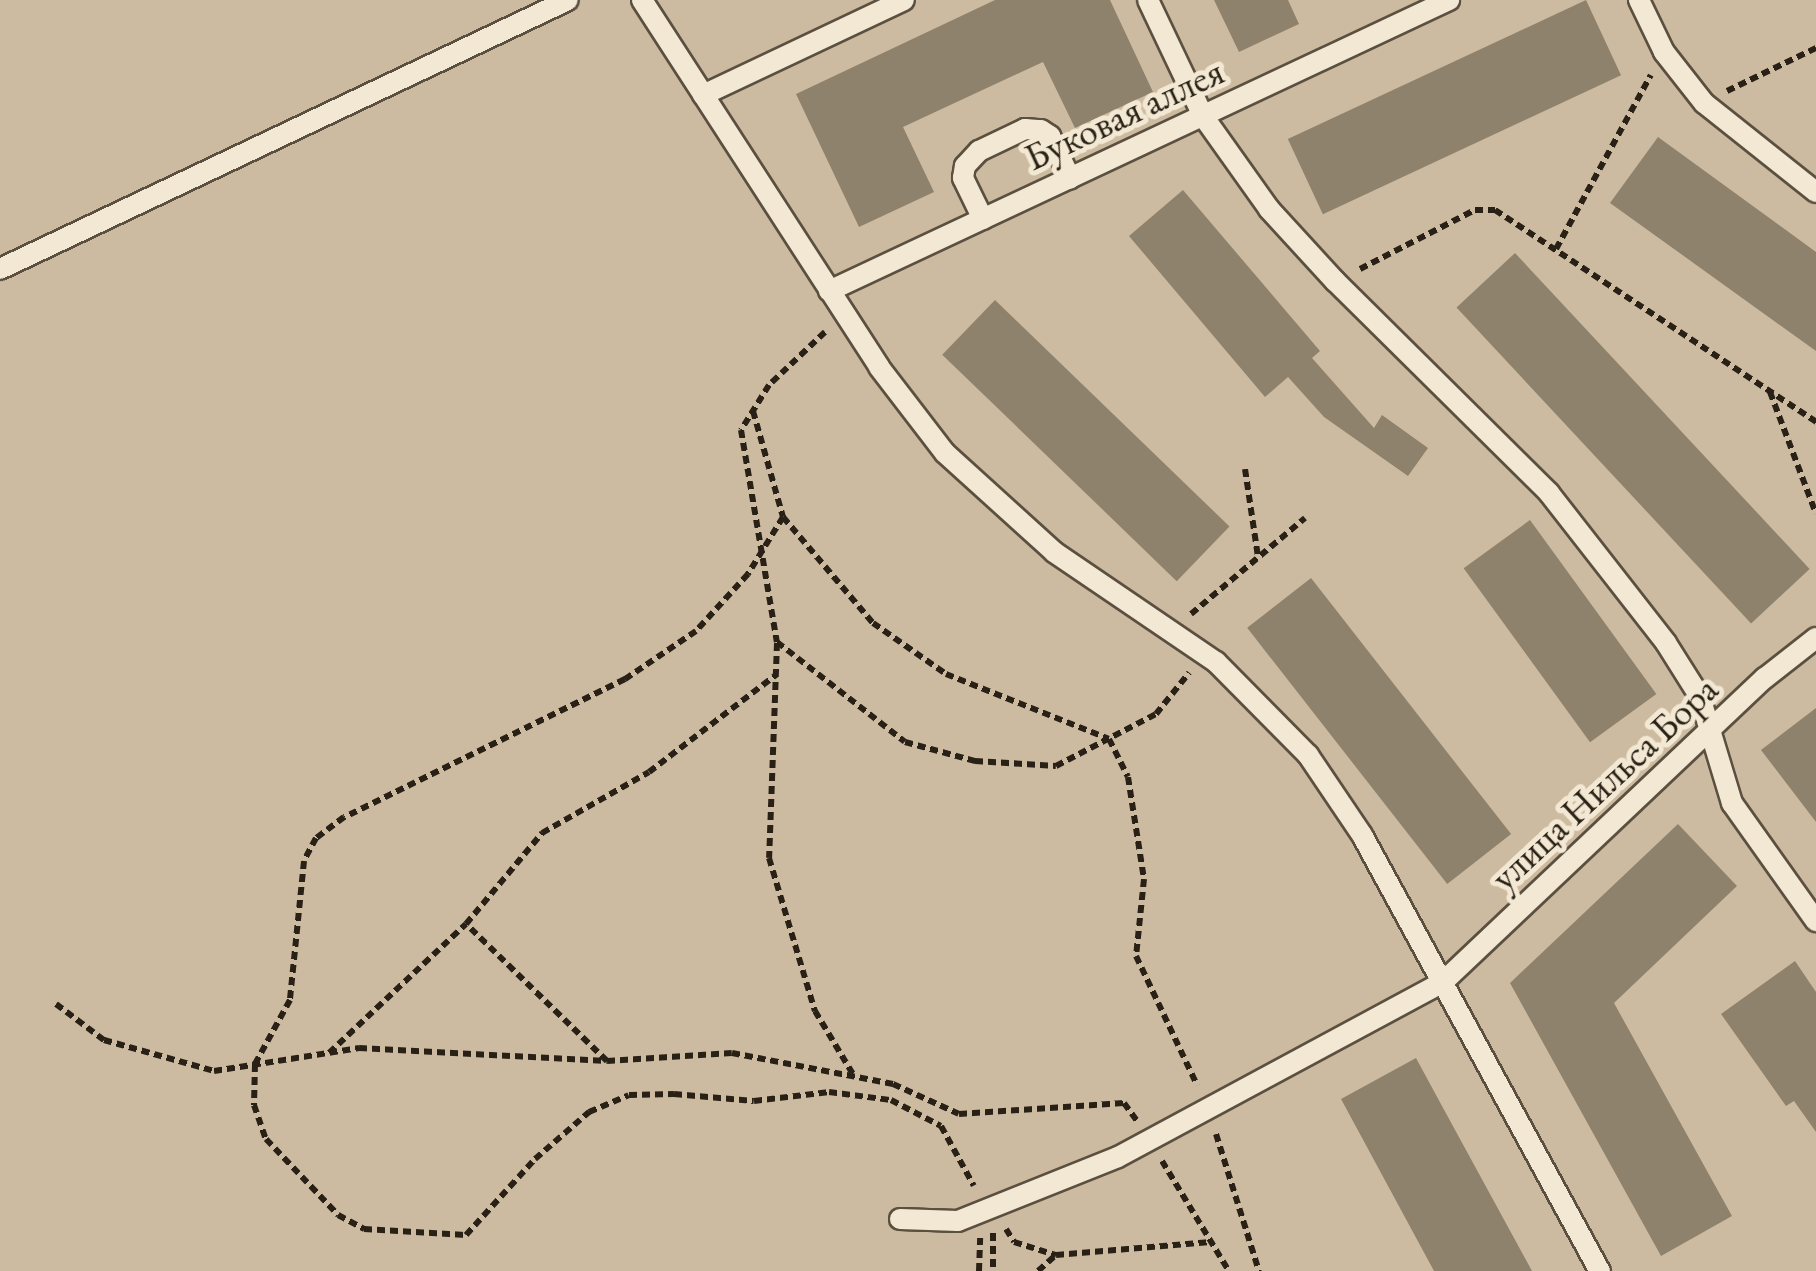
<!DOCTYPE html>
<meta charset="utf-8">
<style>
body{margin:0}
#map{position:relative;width:1816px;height:1271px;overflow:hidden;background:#eddbbc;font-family:"EB Garamond",serif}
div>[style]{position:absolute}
.green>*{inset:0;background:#ccbba0;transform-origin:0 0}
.building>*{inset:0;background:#8f826c;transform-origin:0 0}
.path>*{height:6px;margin-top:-3px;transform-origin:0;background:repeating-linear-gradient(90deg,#2a2116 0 8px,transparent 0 13px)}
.roads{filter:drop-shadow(2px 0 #5b5040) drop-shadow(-2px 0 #5b5040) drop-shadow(0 2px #5b5040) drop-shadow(0 -2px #5b5040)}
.service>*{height:20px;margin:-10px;padding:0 10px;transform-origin:10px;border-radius:10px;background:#f3e8d3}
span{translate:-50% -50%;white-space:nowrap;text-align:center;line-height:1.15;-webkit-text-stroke:10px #f3e8d3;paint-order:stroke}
.street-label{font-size:38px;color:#2a2116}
</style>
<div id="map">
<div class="green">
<i style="left:0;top:0;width:1816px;height:1271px"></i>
</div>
<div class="building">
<i style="clip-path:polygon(995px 0,1110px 0,1153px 92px,1075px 128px,1043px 62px,903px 127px,934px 192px,859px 227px,796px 94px)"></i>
<i style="clip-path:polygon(1214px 0,1288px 0,1299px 24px,1239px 52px)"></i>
<i style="left:1586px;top:0;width:83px;height:329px;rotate:65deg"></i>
<i style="clip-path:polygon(1658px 137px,1816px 252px,1816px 351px,1610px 203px)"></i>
<i style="clip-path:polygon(1183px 190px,1320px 351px,1312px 358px,1374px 428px,1382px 415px,1428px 448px,1408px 476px,1324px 417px,1288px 377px,1265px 397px,1129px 236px)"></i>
<i style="left:1515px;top:253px;width:432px;height:80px;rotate:47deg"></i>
<i style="left:995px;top:300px;width:326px;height:76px;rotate:44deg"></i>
<i style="left:1530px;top:520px;width:215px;height:82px;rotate:54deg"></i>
<i style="left:1311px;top:578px;width:325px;height:81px;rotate:52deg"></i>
<i style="clip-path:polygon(1816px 708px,1816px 822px,1761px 750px)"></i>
<i style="clip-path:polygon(1678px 824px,1737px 886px,1614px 1003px,1732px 1216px,1661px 1256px,1510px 983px)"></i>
<i style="clip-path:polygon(1795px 961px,1816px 992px,1816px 1132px,1794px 1101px,1786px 1106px,1721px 1014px)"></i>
<i style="clip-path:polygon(1416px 1058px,1442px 1106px,1532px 1271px,1434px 1271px,1341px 1099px)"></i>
</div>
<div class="path">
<i style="left:1727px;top:91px;width:99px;rotate:-25.8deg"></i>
<i style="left:1556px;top:249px;width:198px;rotate:-61.4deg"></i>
<i style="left:1360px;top:269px;width:129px;rotate:-27.2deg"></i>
<i style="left:1475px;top:210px;width:20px"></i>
<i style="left:1495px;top:210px;width:385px;rotate:33.4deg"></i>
<i style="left:825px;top:332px;width:77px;rotate:136.6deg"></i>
<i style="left:769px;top:385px;width:53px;rotate:121.9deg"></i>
<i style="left:741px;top:430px;width:215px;rotate:80.4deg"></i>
<i style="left:777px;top:642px;width:162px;rotate:38deg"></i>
<i style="left:905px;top:742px;width:73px;rotate:15.2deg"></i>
<i style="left:975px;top:761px;width:81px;rotate:3.5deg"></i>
<i style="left:1056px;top:766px;width:113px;rotate:-27.5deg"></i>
<i style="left:1156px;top:714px;width:53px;rotate:-51.2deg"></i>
<i style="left:1770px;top:392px;width:130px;rotate:69.3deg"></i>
<i style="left:753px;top:411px;width:110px;rotate:74.2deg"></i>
<i style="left:783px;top:517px;width:139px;rotate:49.7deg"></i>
<i style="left:873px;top:623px;width:89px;rotate:34.9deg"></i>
<i style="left:946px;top:674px;width:175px;rotate:21.7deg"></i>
<i style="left:1109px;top:739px;width:42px;rotate:63.4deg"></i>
<i style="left:1128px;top:777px;width:103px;rotate:81.1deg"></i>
<i style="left:1144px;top:879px;width:77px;rotate:95.9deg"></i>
<i style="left:1136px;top:956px;width:143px;rotate:64.7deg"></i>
<i style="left:1245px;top:469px;width:89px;rotate:81.6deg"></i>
<i style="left:783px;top:517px;width:67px;rotate:121.6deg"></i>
<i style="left:748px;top:574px;width:77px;rotate:132.4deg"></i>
<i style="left:696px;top:631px;width:86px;rotate:145.9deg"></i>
<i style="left:625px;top:679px;width:313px;rotate:153.8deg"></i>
<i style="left:344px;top:817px;width:35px;rotate:143deg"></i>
<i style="left:316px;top:838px;width:26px;rotate:118deg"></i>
<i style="left:304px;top:861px;width:140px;rotate:95.8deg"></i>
<i style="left:290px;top:1000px;width:73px;rotate:118.7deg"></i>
<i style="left:255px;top:1064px;width:41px;rotate:91.4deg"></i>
<i style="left:254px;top:1105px;width:36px;rotate:71deg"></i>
<i style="left:266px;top:1139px;width:105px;rotate:46.5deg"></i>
<i style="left:338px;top:1215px;width:30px;rotate:28deg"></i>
<i style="left:364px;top:1229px;width:102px;rotate:3.4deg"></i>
<i style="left:466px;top:1235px;width:103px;rotate:-47.8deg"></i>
<i style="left:535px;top:1159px;width:72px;rotate:-41deg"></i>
<i style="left:589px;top:1112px;width:43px;rotate:-23deg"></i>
<i style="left:629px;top:1095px;width:45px;rotate:-1.3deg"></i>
<i style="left:674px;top:1094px;width:80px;rotate:5deg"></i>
<i style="left:754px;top:1101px;width:76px;rotate:-6.8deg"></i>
<i style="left:829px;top:1092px;width:63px;rotate:7.4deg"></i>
<i style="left:891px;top:1100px;width:56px;rotate:27.5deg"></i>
<i style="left:941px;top:1126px;width:68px;rotate:61.2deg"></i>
<i style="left:1191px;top:614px;width:149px;rotate:-40.1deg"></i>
<i style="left:777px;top:643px;width:215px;rotate:92.1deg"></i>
<i style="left:769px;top:858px;width:160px;rotate:73.3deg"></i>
<i style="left:815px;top:1011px;width:76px;rotate:59deg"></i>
<i style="left:56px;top:1004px;width:60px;rotate:36.9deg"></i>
<i style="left:104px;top:1040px;width:114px;rotate:15.7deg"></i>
<i style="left:214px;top:1071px;width:147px;rotate:-9deg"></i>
<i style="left:359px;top:1048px;width:248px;rotate:3deg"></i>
<i style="left:607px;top:1061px;width:125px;rotate:-3.7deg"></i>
<i style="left:732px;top:1053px;width:164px;rotate:10.9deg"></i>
<i style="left:893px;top:1084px;width:72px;rotate:24.4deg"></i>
<i style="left:959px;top:1114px;width:165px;rotate:-3.8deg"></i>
<i style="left:1124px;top:1103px;width:22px;rotate:54deg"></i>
<i style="left:329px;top:1053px;width:188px;rotate:-43.3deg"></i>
<i style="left:607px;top:1061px;width:197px;rotate:-135.8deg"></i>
<i style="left:466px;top:924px;width:119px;rotate:-50.1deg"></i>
<i style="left:542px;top:833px;width:123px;rotate:-29.7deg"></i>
<i style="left:649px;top:772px;width:160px;rotate:-37.4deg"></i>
<i style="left:1216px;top:1134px;width:144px;rotate:72.6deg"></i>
<i style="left:1162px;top:1161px;width:129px;rotate:58.7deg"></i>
<i style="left:1006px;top:1229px;width:15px;rotate:58deg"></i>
<i style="left:1014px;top:1242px;width:44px;rotate:17.2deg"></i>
<i style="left:993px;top:1233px;width:38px;rotate:90deg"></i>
<i style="left:979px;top:1271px;width:33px;rotate:-88deg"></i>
<i style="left:1038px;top:1271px;width:24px;rotate:-42deg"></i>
<i style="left:1056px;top:1255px;width:155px;rotate:-4.8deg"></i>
</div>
<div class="roads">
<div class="service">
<i style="left:642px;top:0;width:437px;rotate:57.1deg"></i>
<i style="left:879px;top:367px;width:108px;rotate:52.5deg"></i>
<i style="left:945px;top:453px;width:147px;rotate:42.2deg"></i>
<i style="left:1054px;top:552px;width:196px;rotate:34.2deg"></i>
<i style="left:1216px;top:662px;width:131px;rotate:45.3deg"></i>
<i style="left:1308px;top:755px;width:97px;rotate:56deg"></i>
<i style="left:1362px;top:835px;width:497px;rotate:61.4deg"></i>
<i style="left:1148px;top:0;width:128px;rotate:64.6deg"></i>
<i style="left:1203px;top:116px;width:114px;rotate:54.6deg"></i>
<i style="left:1269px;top:209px;width:98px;rotate:47.5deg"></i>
<i style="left:1335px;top:281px;width:301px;rotate:44.7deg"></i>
<i style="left:1549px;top:493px;width:190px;rotate:52deg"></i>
<i style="left:1666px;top:643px;width:64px;rotate:57.8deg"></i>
<i style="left:1700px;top:697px;width:111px;rotate:73.2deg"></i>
<i style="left:1732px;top:803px;width:145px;rotate:54.6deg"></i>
<i style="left:1639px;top:0;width:58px;rotate:64.3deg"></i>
<i style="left:1664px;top:52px;width:65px;rotate:51.9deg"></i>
<i style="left:1704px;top:103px;width:143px;rotate:38.5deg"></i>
<i style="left:703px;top:95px;width:222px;rotate:-25.3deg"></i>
<i style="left:983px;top:219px;width:46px;rotate:-116deg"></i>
<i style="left:963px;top:178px;width:12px;rotate:-81deg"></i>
<i style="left:965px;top:166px;width:21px;rotate:-47deg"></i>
<i style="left:979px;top:151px;width:51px;rotate:-25.6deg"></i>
<i style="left:1025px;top:129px;width:16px;rotate:4deg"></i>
<i style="left:1041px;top:130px;width:11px;rotate:34deg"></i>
<i style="left:1050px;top:136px;width:47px;rotate:64.5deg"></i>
<i style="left:0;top:269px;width:628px;rotate:-25.34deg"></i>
<i style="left:829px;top:291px;width:685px;rotate:-25.14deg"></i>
<i style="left:900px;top:1219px;width:58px;rotate:2deg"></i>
<i style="left:958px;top:1221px;width:172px;rotate:-21.8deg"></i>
<i style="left:1118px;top:1157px;width:369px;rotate:-28.3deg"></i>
<i style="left:1443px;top:982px;width:443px;rotate:-43.4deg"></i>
<i style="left:1765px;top:678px;width:65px;rotate:-38.1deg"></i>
</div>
</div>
<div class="street-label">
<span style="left:1124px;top:114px;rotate:-25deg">Буковая аллея</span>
<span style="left:1604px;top:783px;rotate:-43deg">улица Нильса Бора</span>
</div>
</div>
